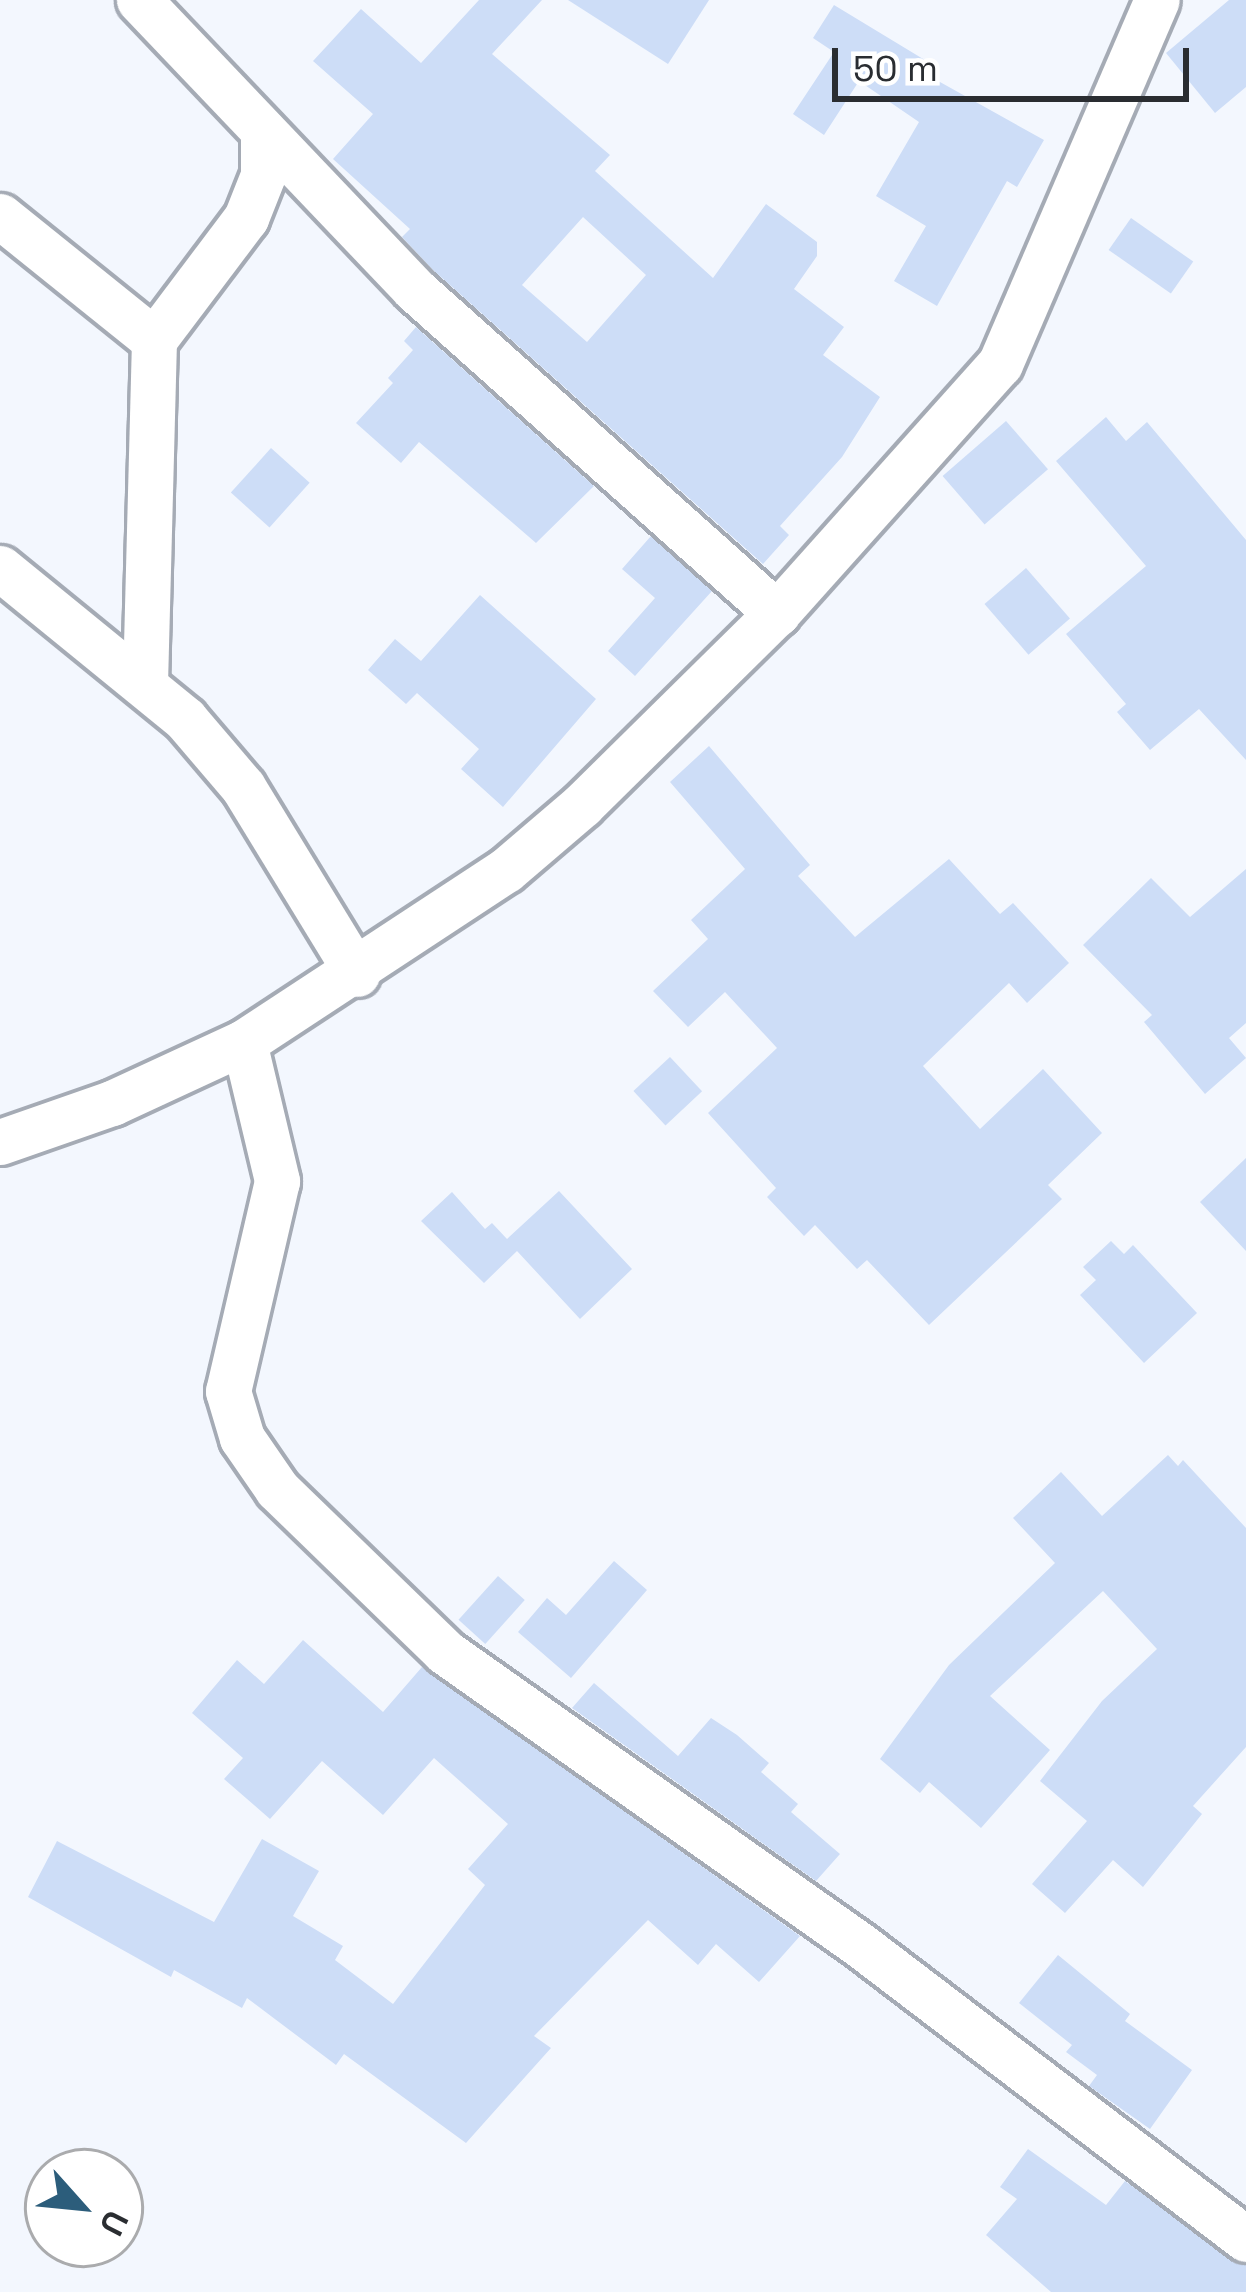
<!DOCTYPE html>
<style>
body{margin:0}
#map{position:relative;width:1246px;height:2292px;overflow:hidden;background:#f3f7fe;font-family:"Space Grotesk",sans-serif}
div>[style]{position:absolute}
.building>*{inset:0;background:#cdddf7;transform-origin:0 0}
.roads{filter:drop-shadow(3px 0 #a5abb5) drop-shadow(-3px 0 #a5abb5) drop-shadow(0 3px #a5abb5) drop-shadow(0 -3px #a5abb5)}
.minor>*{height:45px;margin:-22.5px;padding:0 22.5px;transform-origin:22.5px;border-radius:22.5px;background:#fff}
span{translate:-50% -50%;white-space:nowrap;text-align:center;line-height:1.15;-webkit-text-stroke:9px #fff;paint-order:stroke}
.north{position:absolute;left:24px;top:2148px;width:120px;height:120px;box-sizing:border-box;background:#fff;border:3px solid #aaabad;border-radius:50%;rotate:117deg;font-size:33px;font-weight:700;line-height:48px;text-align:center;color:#2a2d31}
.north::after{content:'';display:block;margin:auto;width:42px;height:54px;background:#2c5d7b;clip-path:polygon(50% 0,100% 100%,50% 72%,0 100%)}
.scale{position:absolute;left:832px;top:48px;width:357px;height:54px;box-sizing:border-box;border:6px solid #2a2d31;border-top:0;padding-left:15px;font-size:36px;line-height:42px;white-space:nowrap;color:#2a2d31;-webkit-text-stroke:9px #fff;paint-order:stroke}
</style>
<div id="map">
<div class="building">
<i style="clip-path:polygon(evenodd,479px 0,542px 0,492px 54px,610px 155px,595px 171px,713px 278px,766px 204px,817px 242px,817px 256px,794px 289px,844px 327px,823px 355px,880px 397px,842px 457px,780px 526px,789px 535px,763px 564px,433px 270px,402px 237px,410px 229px,333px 159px,373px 114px,313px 61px,361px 9px,421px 63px,479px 0,583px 217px,646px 275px,587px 342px,522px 285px,583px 217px)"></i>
<i style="clip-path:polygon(568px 0,709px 0,668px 64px)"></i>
<i style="clip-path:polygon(1229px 0,1246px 0,1246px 87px,1215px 113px,1166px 53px)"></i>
<i style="clip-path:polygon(834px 5px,938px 68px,931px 77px,1044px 140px,1017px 187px,1007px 181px,937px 306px,894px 281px,926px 226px,876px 196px,919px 122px,859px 81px,824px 135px,793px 114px,834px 52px,813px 38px)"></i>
<i style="left:1131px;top:218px;width:76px;height:39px;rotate:35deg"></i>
<i style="clip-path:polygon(416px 327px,594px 486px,536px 543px,419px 442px,401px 463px,356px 423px,393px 383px,388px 378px,413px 350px,404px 341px)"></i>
<i style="clip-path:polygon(1106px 417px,1126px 441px,1147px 422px,1246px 540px,1246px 760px,1199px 709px,1150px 750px,1117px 712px,1126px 704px,1066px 634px,1146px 566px,1056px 461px)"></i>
<i style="left:1006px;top:421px;width:64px;height:84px;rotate:49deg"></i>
<i style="left:271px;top:448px;width:52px;height:60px;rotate:42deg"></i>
<i style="clip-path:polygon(651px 536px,712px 591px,635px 676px,608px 651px,655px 598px,622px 569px)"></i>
<i style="left:1026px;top:568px;width:67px;height:55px;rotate:49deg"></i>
<i style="clip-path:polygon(480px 595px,596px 699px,503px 807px,461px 769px,479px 749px,417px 693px,406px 704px,368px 670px,395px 639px,421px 661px)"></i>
<i style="clip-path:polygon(709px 746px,810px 865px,798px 876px,855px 937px,949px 859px,1000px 914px,1013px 903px,1069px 963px,1027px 1003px,1009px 983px,923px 1066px,980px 1129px,1043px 1069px,1102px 1133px,1048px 1185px,1062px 1199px,929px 1325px,867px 1260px,857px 1269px,815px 1225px,804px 1236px,767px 1197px,776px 1188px,708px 1113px,777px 1048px,725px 992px,688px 1027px,653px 991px,708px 939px,691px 920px,745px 869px,670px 782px)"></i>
<i style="clip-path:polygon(1246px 869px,1246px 1023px,1229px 1038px,1246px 1058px,1205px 1094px,1144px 1022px,1152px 1015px,1083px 945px,1151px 878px,1190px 917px)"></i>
<i style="left:670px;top:1057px;width:47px;height:50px;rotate:47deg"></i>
<i style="clip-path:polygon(1246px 1158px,1246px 1251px,1200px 1202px)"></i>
<i style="clip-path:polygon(559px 1191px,632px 1269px,580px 1319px,517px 1251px,484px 1283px,421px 1221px,452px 1192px,485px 1229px,492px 1223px,507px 1239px)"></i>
<i style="clip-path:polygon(1111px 1241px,1124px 1254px,1133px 1245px,1197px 1313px,1144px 1363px,1080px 1295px,1096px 1280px,1083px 1267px)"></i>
<i style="clip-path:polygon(1168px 1455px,1178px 1466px,1183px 1460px,1246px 1528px,1246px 1747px,1193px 1806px,1202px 1814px,1143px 1887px,1113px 1860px,1065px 1913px,1032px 1884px,1087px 1821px,1040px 1781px,1102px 1701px,1157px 1649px,1103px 1591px,990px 1696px,1050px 1750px,981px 1828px,929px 1782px,920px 1793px,880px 1759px,949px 1665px,1055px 1563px,1013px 1518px,1061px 1472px,1102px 1516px)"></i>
<i style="clip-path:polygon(614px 1561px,647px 1590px,571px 1678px,518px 1632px,547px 1598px,566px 1615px)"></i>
<i style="left:498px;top:1576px;width:36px;height:59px;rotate:42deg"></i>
<i style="clip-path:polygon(303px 1640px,383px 1712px,422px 1667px,800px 1936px,759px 1982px,716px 1944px,698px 1965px,648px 1920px,534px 2036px,551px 2048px,466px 2143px,344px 2054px,336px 2065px,247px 1998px,242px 2008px,174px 1970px,171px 1977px,28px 1897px,57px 1841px,214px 1922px,262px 1839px,319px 1871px,293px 1916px,343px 1946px,335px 1960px,393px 2004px,485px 1885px,468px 1869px,508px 1824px,434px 1758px,383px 1815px,322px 1761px,270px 1819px,224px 1779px,243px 1758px,192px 1713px,237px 1660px,264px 1684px)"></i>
<i style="clip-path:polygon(594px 1683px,678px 1756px,711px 1718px,737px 1735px,769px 1763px,761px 1772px,798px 1804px,791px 1812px,840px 1854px,816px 1881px,572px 1708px)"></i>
<i style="clip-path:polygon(1058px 1955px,1130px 2014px,1125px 2021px,1192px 2070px,1150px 2129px,1089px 2086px,1097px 2075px,1066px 2052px,1072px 2045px,1019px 2003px)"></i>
<i style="clip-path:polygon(1028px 2149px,1106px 2205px,1125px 2181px,1246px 2265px,1246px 2292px,1051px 2292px,986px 2235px,1017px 2199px,1000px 2187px)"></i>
</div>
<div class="roads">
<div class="minor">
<i style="left:139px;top:0;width:399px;rotate:46.4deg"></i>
<i style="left:414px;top:289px;width:487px;rotate:41.8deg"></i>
<i style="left:0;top:216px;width:198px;rotate:38.8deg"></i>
<i style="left:154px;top:340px;width:345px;rotate:91.5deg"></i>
<i style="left:154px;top:340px;width:153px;rotate:-53deg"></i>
<i style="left:246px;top:218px;width:46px;rotate:-68.4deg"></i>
<i style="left:263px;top:175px;width:44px;rotate:-90deg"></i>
<i style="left:0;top:568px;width:239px;rotate:39.2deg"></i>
<i style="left:185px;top:719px;width:89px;rotate:49.5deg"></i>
<i style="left:243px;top:787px;width:219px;rotate:58.6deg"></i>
<i style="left:244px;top:1042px;width:143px;rotate:76.6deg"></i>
<i style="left:277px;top:1181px;width:216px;rotate:103.1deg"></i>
<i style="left:228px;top:1391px;width:49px;rotate:73.4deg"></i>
<i style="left:242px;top:1438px;width:62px;rotate:55.5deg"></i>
<i style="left:277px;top:1489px;width:234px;rotate:44.1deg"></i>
<i style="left:445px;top:1652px;width:508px;rotate:35.22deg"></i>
<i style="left:860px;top:1945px;width:485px;rotate:37.3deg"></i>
<i style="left:0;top:1142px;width:119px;rotate:-19.2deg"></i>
<i style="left:112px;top:1103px;width:145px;rotate:-24.8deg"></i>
<i style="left:244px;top:1042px;width:313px;rotate:-33.3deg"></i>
<i style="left:506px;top:870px;width:100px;rotate:-40.5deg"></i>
<i style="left:582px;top:805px;width:274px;rotate:-44.6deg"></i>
<i style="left:777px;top:613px;width:334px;rotate:-48.2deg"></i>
<i style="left:1000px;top:364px;width:396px;rotate:-66.7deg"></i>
</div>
</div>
<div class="north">U</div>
<div class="scale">50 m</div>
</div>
